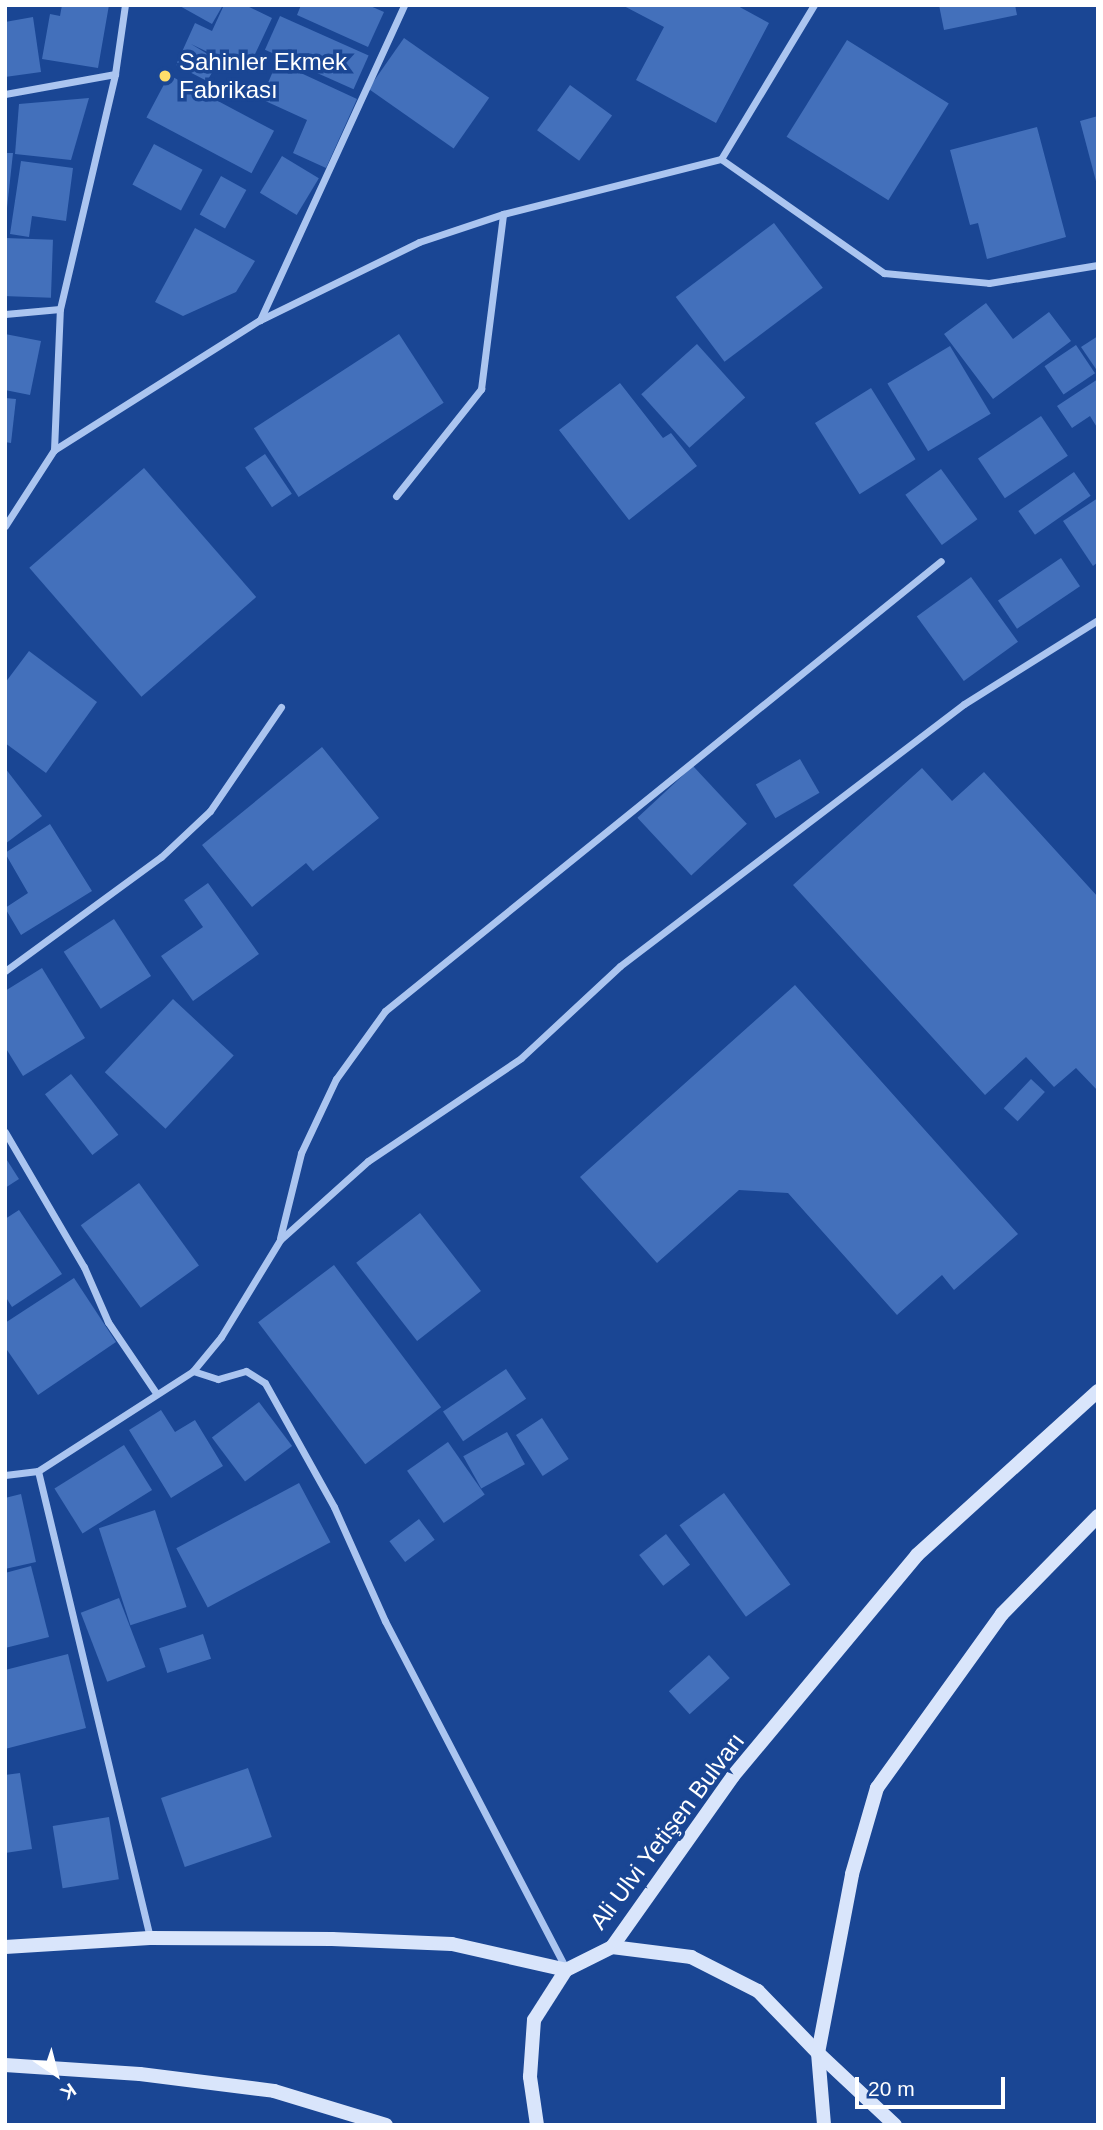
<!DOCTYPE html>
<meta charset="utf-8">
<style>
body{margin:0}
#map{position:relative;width:1103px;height:2130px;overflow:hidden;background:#1a4694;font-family:Arial,sans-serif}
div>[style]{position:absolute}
.building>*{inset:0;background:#4370bb;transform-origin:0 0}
.street>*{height:7px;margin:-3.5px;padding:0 3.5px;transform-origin:3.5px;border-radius:3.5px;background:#abc5f0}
.secondary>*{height:14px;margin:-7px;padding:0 7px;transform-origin:7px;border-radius:7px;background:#d9e5fb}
.dots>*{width:19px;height:19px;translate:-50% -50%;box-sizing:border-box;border:4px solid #1a4694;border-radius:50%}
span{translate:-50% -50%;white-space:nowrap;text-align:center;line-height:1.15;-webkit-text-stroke:7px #1a4694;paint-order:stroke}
.poi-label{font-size:24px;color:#fff}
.left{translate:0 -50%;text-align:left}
.street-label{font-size:24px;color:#fff}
.frame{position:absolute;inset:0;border:7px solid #fff;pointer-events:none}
.north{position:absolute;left:21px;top:2039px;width:70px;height:70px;-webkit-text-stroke:5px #1a4694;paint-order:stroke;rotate:145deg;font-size:19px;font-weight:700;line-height:28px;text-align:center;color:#fff}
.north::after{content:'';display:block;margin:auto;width:24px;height:32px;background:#fff;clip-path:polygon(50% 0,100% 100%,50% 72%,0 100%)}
.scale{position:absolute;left:855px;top:2077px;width:150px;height:32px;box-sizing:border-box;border:4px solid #fff;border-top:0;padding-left:9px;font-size:21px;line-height:24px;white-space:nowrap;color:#fff;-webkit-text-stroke:5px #1a4694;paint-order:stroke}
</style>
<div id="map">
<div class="building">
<i style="clip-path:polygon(62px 5px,109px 5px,98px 68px,42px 59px,50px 14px,60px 16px)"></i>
<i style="clip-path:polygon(178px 5px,223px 5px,212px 24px)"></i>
<i style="clip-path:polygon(224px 5px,245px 5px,272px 18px,247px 71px,191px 44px,219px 61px,207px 81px,176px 65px,195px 23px,212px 31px)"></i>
<i style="clip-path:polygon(301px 5px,368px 5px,384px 12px,368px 47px,297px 15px)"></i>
<i style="clip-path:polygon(622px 5px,736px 5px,769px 23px,716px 123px,636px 80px,664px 27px)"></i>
<i style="clip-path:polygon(939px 5px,1015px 5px,1017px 15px,944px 30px)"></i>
<i style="left:280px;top:16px;width:97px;height:37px;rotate:24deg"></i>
<i style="clip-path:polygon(33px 17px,41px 72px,5px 77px,5px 22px)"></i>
<i style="left:404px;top:38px;width:104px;height:62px;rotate:35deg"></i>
<i style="left:847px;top:40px;width:120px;height:114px;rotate:32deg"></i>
<i style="clip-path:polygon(277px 62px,357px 99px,326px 168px,293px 153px,307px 120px,261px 99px)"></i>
<i style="left:169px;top:75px;width:119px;height:48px;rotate:28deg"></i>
<i style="left:570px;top:85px;width:52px;height:56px;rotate:36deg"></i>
<i style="clip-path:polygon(89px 98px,71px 160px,15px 154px,19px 104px)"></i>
<i style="clip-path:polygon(1098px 116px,1098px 185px,1097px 185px,1080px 121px)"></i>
<i style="clip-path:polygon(1037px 127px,1066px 237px,987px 259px,978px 223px,970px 225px,950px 150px)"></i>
<i style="left:154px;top:144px;width:55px;height:46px;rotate:28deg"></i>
<i style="clip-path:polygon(5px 153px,13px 153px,7px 208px,5px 208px)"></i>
<i style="left:282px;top:156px;width:43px;height:43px;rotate:31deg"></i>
<i style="clip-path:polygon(21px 161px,73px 168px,66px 221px,32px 216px,29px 237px,10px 234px)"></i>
<i style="left:221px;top:176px;width:29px;height:44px;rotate:29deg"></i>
<i style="left:774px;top:223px;width:81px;height:123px;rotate:53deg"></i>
<i style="clip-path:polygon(195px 228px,255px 261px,236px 292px,183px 316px,155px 302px)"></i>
<i style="left:5px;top:238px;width:48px;height:58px;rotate:2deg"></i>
<i style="clip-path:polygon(986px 303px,1013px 339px,1049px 312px,1071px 341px,993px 399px,944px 334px)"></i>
<i style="clip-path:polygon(5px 334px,41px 341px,30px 395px,5px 390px)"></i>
<i style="left:399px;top:334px;width:82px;height:173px;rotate:57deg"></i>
<i style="clip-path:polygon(1098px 336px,1098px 372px,1081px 347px)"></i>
<i style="left:697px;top:344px;width:72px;height:75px;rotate:48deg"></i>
<i style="left:1076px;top:345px;width:34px;height:38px;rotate:56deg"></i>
<i style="left:950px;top:346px;width:79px;height:73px;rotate:59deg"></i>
<i style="clip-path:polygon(1098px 379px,1098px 429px,1090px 416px,1072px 428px,1057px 406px)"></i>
<i style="clip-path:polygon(620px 383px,663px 438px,671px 433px,697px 466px,629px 520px,559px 430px)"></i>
<i style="left:871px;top:388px;width:84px;height:66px;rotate:58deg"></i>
<i style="clip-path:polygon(5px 398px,16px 399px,11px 443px,5px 442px)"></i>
<i style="left:1041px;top:416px;width:48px;height:76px;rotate:56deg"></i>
<i style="left:265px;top:454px;width:48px;height:24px;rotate:56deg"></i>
<i style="left:144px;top:468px;width:171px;height:152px;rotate:49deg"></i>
<i style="left:941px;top:469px;width:62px;height:44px;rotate:54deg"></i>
<i style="left:1074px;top:472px;width:29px;height:68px;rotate:55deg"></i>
<i style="clip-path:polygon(1098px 498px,1098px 562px,1093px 566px,1063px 521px)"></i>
<i style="left:1061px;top:558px;width:34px;height:76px;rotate:56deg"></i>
<i style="left:971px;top:577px;width:80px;height:67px;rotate:54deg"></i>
<i style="clip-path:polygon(29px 651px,97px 702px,46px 773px,5px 743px,5px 683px)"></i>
<i style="clip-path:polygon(322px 747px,379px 818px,313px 871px,306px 863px,252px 907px,202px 845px)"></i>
<i style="left:800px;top:759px;width:39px;height:51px;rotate:60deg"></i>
<i style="left:693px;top:766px;width:79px;height:76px;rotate:47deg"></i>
<i style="clip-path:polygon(5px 768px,42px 816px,5px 844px)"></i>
<i style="clip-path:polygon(922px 768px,952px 801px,984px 772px,1098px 897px,1098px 1091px,1076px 1068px,1054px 1087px,1026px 1057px,985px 1095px,793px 885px)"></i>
<i style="clip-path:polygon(50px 824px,92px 891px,21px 935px,5px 908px,28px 893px,5px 853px)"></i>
<i style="clip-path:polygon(208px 883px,259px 954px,193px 1001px,161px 956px,203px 927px,184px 900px)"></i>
<i style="left:114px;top:919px;width:68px;height:60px;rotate:57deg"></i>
<i style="clip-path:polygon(42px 968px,85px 1038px,23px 1076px,5px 1047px,5px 991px)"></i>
<i style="clip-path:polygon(795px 985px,1018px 1234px,954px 1290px,942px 1275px,897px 1315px,788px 1193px,739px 1190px,657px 1263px,580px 1177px)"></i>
<i style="left:173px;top:999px;width:83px;height:100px;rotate:43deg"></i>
<i style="left:71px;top:1074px;width:77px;height:33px;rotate:52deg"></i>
<i style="left:1031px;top:1079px;width:19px;height:40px;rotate:43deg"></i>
<i style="clip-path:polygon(5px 1157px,19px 1179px,5px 1188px)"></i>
<i style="left:139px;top:1183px;width:102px;height:72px;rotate:54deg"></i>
<i style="clip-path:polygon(19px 1210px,62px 1274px,12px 1307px,5px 1296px,5px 1219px)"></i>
<i style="left:420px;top:1213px;width:99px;height:81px;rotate:52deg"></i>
<i style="left:334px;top:1265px;width:178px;height:95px;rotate:53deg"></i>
<i style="clip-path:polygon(74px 1278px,116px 1342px,38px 1395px,5px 1347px,5px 1323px)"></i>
<i style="left:506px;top:1369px;width:36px;height:76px;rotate:56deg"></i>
<i style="left:259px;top:1402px;width:55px;height:59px;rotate:53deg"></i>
<i style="clip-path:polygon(161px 1410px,175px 1432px,195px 1420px,223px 1466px,171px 1498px,129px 1430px)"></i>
<i style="left:542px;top:1418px;width:49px;height:31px;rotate:57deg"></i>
<i style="left:507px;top:1432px;width:37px;height:50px;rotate:61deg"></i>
<i style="left:448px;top:1442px;width:64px;height:50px;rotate:55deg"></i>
<i style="left:124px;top:1445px;width:53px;height:82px;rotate:58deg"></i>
<i style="left:299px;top:1483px;width:67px;height:139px;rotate:62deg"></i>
<i style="left:724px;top:1493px;width:113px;height:55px;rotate:54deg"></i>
<i style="clip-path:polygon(21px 1494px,36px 1562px,5px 1569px,5px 1498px)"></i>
<i style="left:155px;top:1510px;width:102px;height:59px;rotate:72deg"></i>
<i style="left:419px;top:1519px;width:26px;height:37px;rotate:53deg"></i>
<i style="left:666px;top:1534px;width:39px;height:34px;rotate:52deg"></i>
<i style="clip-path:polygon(31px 1566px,49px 1637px,5px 1648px,5px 1573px)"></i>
<i style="left:119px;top:1598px;width:74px;height:41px;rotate:69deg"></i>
<i style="left:203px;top:1634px;width:26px;height:46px;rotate:72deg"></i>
<i style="clip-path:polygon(68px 1654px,86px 1728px,5px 1749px,5px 1670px)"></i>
<i style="left:709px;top:1655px;width:31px;height:54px;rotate:48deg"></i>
<i style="left:248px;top:1768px;width:73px;height:92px;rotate:71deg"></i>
<i style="clip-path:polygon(20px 1773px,32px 1849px,5px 1853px,5px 1775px)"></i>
<i style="left:109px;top:1817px;width:63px;height:57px;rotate:81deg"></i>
</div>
<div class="street">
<i style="left:5px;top:94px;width:112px;rotate:-10.3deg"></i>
<i style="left:721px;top:159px;width:199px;rotate:35deg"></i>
<i style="left:884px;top:273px;width:105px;rotate:5.4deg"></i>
<i style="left:989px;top:283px;width:110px;rotate:-9.4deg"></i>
<i style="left:5px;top:314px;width:55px;rotate:-5.2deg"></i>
<i style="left:260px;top:320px;width:346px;rotate:-65.4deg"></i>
<i style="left:54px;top:450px;width:141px;rotate:-87.6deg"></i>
<i style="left:60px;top:309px;width:241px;rotate:-76.8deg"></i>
<i style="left:115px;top:74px;width:70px;rotate:-81.8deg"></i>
<i style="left:396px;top:496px;width:137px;rotate:-51.5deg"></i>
<i style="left:481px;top:389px;width:176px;rotate:-82.8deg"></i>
<i style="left:5px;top:526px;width:90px;rotate:-57.2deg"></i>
<i style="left:54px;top:450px;width:244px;rotate:-32.3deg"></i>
<i style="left:260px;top:320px;width:177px;rotate:-26.1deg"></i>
<i style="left:419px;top:242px;width:89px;rotate:-18.4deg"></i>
<i style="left:503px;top:214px;width:225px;rotate:-14.2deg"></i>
<i style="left:721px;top:159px;width:180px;rotate:-58.9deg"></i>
<i style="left:5px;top:971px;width:193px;rotate:-36.2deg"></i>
<i style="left:161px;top:857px;width:67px;rotate:-43.2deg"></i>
<i style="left:210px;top:811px;width:126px;rotate:-55.7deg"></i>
<i style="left:5px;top:1132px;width:156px;rotate:59.7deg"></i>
<i style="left:84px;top:1267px;width:60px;rotate:66.4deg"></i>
<i style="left:108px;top:1322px;width:86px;rotate:55.9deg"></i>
<i style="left:280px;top:1238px;width:88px;rotate:-76.1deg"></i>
<i style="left:301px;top:1153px;width:82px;rotate:-64.7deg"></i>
<i style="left:336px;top:1079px;width:84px;rotate:-54.2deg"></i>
<i style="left:385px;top:1011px;width:715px;rotate:-38.99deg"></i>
<i style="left:193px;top:1371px;width:26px;rotate:18deg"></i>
<i style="left:218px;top:1379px;width:29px;rotate:-16deg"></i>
<i style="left:246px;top:1371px;width:22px;rotate:32deg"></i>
<i style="left:265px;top:1383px;width:142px;rotate:60.9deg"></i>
<i style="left:334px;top:1507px;width:125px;rotate:65.9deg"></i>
<i style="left:385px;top:1621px;width:392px;rotate:62.5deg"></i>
<i style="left:38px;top:1471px;width:480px;rotate:76.5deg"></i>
<i style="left:5px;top:1475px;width:33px;rotate:-7deg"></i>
<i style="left:38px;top:1471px;width:184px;rotate:-32.8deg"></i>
<i style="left:193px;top:1371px;width:44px;rotate:-50.5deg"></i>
<i style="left:221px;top:1337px;width:114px;rotate:-58.7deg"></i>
<i style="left:280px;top:1240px;width:118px;rotate:-41.9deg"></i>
<i style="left:368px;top:1161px;width:184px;rotate:-33.9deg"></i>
<i style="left:521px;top:1058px;width:135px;rotate:-42.9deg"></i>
<i style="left:620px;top:966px;width:432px;rotate:-37.3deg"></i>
<i style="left:964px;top:704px;width:158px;rotate:-32.1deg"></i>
</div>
<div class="secondary">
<i style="left:5px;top:1947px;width:145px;rotate:-3.6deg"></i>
<i style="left:150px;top:1938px;width:182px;rotate:0.3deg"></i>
<i style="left:332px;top:1939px;width:120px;rotate:2.4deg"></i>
<i style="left:452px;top:1944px;width:117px;rotate:12.8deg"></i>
<i style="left:566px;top:1970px;width:51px;rotate:-26.6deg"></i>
<i style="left:612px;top:1947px;width:209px;rotate:-54.7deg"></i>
<i style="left:733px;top:1776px;width:288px;rotate:-50.2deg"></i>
<i style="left:917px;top:1555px;width:244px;rotate:-42.2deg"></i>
<i style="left:612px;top:1947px;width:80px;rotate:7.2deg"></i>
<i style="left:691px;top:1957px;width:75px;rotate:26.9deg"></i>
<i style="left:758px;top:1991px;width:86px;rotate:45.9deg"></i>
<i style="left:818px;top:2053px;width:72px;rotate:85.2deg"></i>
<i style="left:5px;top:2065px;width:135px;rotate:3.8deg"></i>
<i style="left:140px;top:2074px;width:135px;rotate:7.2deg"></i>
<i style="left:274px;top:2091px;width:117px;rotate:16.9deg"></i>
<i style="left:537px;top:2125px;width:49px;rotate:-98.3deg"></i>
<i style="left:530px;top:2077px;width:57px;rotate:-86deg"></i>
<i style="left:534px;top:2020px;width:59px;rotate:-57.4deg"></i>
<i style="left:895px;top:2125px;width:105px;rotate:-136.9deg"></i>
<i style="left:818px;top:2053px;width:182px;rotate:-79.2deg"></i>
<i style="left:852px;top:1874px;width:90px;rotate:-73.8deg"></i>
<i style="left:877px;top:1788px;width:214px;rotate:-54.3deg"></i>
<i style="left:1002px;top:1614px;width:137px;rotate:-45.6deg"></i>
</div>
<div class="dots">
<i style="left:165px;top:76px;background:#ffde6a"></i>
</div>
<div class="poi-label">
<span class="left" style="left:179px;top:76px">Sahinler Ekmek<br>Fabrikası</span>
</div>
<div class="street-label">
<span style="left:667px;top:1831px;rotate:-53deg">Ali Ulvi Yetişen Bulvarı</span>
</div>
<div class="frame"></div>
<div class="north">K</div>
<div class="scale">20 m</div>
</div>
